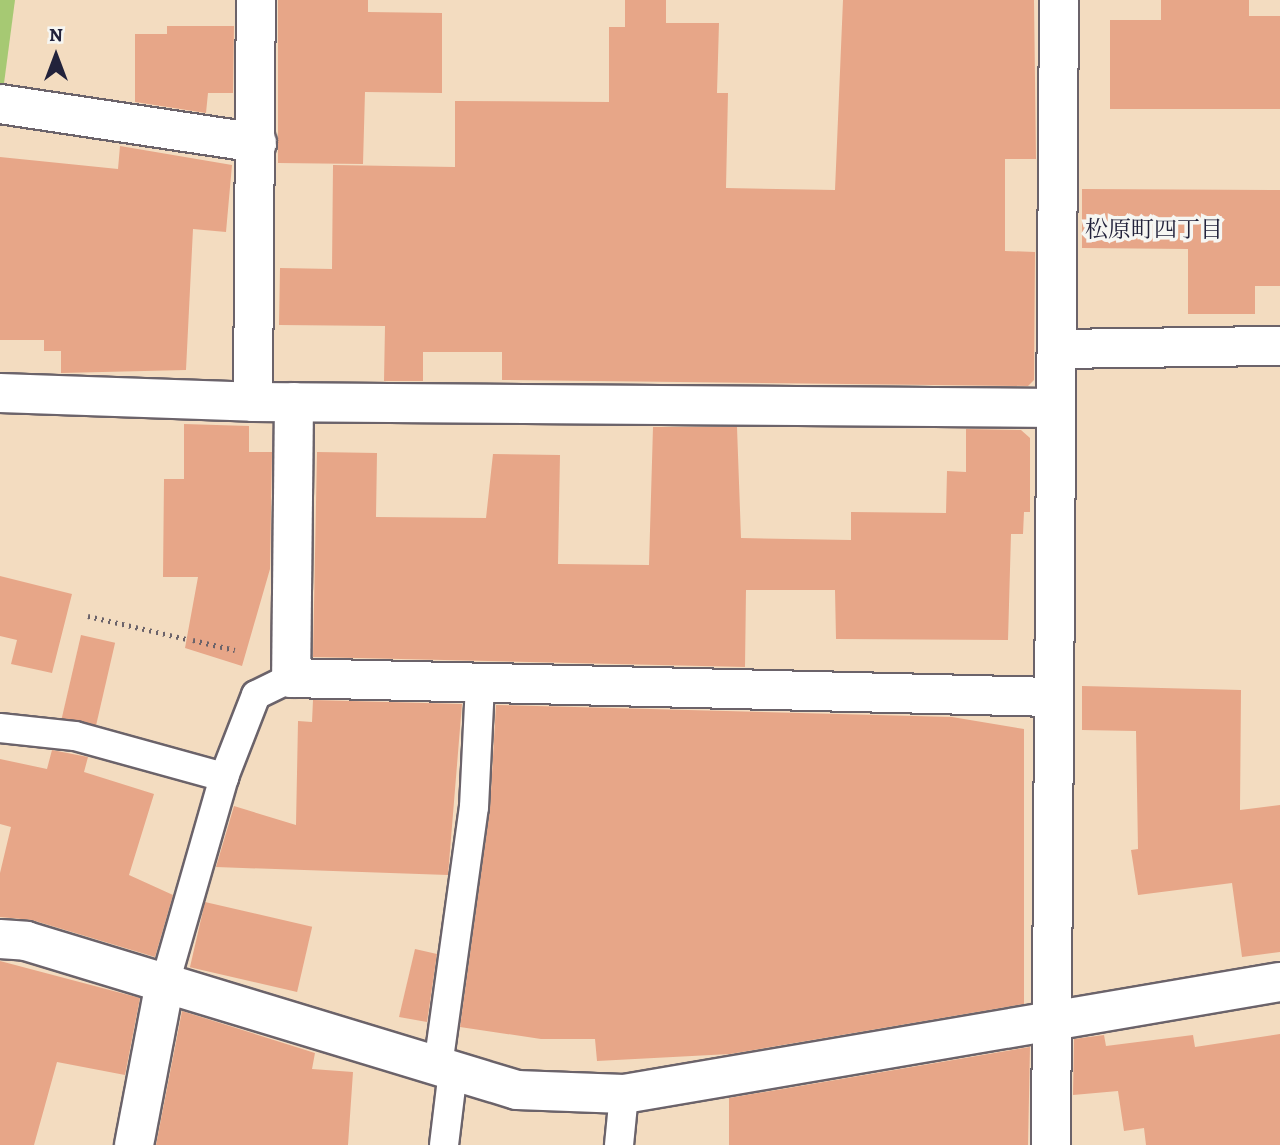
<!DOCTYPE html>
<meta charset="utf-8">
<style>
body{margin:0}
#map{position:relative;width:1280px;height:1145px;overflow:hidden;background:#f3dcc0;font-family:Alegreya,"Noto Serif JP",serif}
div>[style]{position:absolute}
.green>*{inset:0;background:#a6c973}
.building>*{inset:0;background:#e7a688;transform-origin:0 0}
.path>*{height:4.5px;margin-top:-2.25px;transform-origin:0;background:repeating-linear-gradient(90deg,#6b636a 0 2px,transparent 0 7px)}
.roads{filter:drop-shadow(2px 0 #6b636a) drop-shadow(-2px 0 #6b636a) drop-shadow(0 2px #6b636a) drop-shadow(0 -2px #6b636a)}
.lane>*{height:28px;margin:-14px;padding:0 14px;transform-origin:14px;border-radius:14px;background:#fff}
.street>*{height:38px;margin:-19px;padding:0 19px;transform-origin:19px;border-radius:19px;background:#fff}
span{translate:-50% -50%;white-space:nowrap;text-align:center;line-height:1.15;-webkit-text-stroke:7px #f6f6f2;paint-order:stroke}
.neighbourhood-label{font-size:23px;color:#22223b}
.north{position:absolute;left:21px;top:21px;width:70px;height:70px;-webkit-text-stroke:5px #f6f6f2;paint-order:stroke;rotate:0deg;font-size:19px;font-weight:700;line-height:28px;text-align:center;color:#22223b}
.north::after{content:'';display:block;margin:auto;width:24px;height:32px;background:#22223b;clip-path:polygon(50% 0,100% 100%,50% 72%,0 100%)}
</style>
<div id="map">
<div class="green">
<i style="clip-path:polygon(0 0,15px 0,3px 91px,0 90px)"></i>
</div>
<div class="building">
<i style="clip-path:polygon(278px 0,368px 0,368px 12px,442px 13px,442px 93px,365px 92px,363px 164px,278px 163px)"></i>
<i style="clip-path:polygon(625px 0,666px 0,666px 23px,719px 23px,717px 93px,728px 93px,726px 188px,835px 190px,843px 0,1034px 0,1036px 159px,1005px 159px,1005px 251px,1035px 252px,1034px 380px,1028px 386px,502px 380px,502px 352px,423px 352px,423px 381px,384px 381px,385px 326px,279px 325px,280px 268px,332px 269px,333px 165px,455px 167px,455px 101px,609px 102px,609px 27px,625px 27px)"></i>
<i style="clip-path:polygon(1161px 0,1249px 0,1249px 16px,1280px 16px,1280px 109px,1110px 109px,1110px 20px,1161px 20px)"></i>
<i style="clip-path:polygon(167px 26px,234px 26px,233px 93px,208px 93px,206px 113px,135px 102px,135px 34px,167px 34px)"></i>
<i style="clip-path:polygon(120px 146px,232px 165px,226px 232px,193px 229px,186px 370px,61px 373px,61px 351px,44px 351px,44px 340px,0 340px,0 157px,118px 169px)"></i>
<i style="clip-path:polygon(1082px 189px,1280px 190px,1280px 286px,1255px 286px,1255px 314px,1188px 314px,1188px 249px,1082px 248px)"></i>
<i style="clip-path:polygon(184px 424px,249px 426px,249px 452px,272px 452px,270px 569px,242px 666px,185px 648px,198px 577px,163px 577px,164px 479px,184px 479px)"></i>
<i style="clip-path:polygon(653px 427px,737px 427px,741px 538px,851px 540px,851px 512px,946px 513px,947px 471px,966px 472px,966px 429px,1021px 430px,1030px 438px,1030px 512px,1024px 512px,1023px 534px,1011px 534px,1008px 640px,836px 639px,835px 590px,746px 590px,745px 667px,313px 657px,317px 452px,377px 453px,376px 517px,486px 518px,493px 454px,560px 455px,558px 564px,649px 565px)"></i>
<i style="clip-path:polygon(0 576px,72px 594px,52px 673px,11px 664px,17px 640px,0 636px)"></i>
<i style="left:81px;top:635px;width:35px;height:86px;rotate:13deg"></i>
<i style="clip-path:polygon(1082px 686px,1241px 690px,1240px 810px,1280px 805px,1280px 952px,1242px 957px,1232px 883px,1138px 895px,1131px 850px,1138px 849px,1136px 731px,1082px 730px)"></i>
<i style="clip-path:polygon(313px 700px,462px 704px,448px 875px,216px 867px,234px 806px,296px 825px,298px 721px,312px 722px)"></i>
<i style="clip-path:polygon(496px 705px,952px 717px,1024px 729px,1024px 1004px,730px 1054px,597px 1061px,595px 1039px,541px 1039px,460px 1027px,490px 809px)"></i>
<i style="clip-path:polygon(52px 750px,88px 757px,84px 772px,154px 794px,129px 875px,173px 895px,155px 957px,32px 920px,0 917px,0 873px,11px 827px,0 824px,0 759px,47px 769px)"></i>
<i style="left:205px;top:902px;width:110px;height:67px;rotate:13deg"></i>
<i style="clip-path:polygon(415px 949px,437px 954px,427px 1022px,399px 1017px)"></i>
<i style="clip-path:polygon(0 961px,140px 998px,125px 1075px,57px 1062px,34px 1145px,0 1145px)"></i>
<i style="clip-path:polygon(182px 1011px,315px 1053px,312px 1069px,353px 1072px,348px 1145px,156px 1145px)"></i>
<i style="clip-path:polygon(1280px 1034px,1280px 1145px,1146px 1145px,1144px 1128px,1124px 1131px,1118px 1091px,1073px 1095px,1074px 1039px,1104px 1035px,1106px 1046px,1193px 1035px,1195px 1047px)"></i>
<i style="clip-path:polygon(1030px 1047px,1028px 1145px,729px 1145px,729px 1098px)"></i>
</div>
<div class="path">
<i style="left:88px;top:616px;width:102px;rotate:13.1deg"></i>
<i style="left:193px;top:640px;width:43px;rotate:13.4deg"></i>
</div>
<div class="roads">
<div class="lane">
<i style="left:0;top:728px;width:75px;rotate:6.1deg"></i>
<i style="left:75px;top:736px;width:155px;rotate:15.4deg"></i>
<i style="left:165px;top:983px;width:214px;rotate:-74deg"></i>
<i style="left:224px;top:777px;width:88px;rotate:-68.7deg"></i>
<i style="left:256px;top:695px;width:39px;rotate:-26deg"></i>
<i style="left:438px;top:1066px;width:261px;rotate:-82.1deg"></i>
<i style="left:474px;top:807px;width:124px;rotate:-87.2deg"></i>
<i style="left:444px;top:1145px;width:75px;rotate:-83.1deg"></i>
<i style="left:619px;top:1145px;width:51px;rotate:-84.4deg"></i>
</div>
<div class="street">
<i style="left:0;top:104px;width:260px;rotate:8.6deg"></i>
<i style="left:1057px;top:349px;width:223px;rotate:-0.8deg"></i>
<i style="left:0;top:393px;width:253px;rotate:2deg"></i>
<i style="left:253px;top:402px;width:803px;rotate:0.43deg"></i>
<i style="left:253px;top:402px;width:402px;rotate:-89.6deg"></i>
<i style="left:294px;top:402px;width:276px;rotate:90.6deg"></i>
<i style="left:291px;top:678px;width:763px;rotate:1.43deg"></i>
<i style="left:0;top:939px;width:26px;rotate:4deg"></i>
<i style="left:26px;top:941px;width:513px;rotate:16.88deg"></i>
<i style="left:517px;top:1090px;width:107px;rotate:2.1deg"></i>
<i style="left:624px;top:1094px;width:665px;rotate:-9.69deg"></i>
<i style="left:134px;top:1145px;width:165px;rotate:-79.2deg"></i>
<i style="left:1051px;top:1145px;width:1145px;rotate:-89.6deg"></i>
</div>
</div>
<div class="neighbourhood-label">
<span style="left:1154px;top:230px">松原町四丁目</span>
</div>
<div class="north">N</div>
</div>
